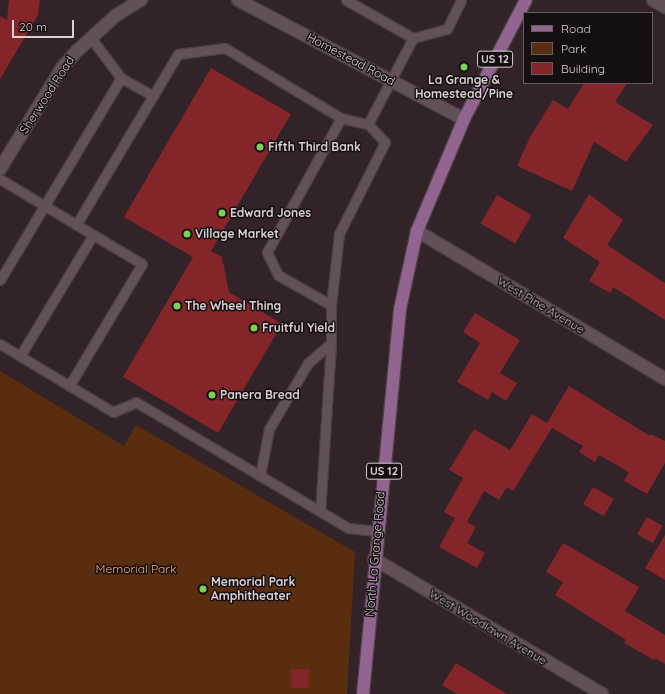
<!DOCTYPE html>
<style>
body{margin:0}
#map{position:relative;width:665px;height:694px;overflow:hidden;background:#322329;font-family:Quicksand,sans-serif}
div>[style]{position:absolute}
.green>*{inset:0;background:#5a2d0e}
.building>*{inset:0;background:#842529;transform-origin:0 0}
.roads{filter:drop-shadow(1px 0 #4b3f44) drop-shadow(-1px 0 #4b3f44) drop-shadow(0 1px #4b3f44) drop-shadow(0 -1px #4b3f44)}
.service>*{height:9px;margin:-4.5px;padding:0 4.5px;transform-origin:4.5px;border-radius:4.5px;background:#625157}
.minor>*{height:12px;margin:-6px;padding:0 6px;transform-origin:6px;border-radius:6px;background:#625157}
.primary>*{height:12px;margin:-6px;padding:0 6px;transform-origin:6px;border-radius:6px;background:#926490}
.dots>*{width:11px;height:11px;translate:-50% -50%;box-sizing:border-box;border:2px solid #150f11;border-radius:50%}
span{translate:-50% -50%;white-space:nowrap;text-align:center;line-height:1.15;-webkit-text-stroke:3px #150f11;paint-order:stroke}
.shield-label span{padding:1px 3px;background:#150f11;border:1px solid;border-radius:3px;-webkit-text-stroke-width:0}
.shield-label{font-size:11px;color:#dad0d3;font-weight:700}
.street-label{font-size:12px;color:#dad0d3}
.poi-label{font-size:12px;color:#dad0d3;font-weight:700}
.left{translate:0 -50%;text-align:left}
.park-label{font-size:12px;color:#f2ae87}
.legend{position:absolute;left:523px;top:12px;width:130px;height:72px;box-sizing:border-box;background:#150f11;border:1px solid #645c5f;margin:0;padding:5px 7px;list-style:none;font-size:12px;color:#dad0d3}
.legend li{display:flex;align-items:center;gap:8px;height:20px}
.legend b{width:20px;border:1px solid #645c5f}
.scale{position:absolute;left:12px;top:20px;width:62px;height:18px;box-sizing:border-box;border:2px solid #dad0d3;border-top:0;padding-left:5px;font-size:12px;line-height:14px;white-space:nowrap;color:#dad0d3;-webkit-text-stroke:3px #150f11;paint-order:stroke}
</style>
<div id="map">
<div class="green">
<i style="clip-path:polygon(0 371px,124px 446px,136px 425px,355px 552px,347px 694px,0 694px)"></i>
</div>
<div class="building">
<i style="clip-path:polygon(9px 0,40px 0,38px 15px,0 79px,0 16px,7px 20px)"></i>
<i style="clip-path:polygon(211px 68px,291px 114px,211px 251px,222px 257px,229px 292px,282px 324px,218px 433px,123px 377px,193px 257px,124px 217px)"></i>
<i style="clip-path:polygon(584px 83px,627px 83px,615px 102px,653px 125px,626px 162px,594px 142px,572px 191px,517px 166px,530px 137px,553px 100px,568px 109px)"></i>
<i style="clip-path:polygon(589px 194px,623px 220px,607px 245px,665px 283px,665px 320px,613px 287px,610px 293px,589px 281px,600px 262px,563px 238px)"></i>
<i style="left:497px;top:195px;width:40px;height:33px;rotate:30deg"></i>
<i style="clip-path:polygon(475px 313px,520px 340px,500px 373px,517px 383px,506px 401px,492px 392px,488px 400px,457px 382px,480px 343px,463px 332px)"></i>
<i style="clip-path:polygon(569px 386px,650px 436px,651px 434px,665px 441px,665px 463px,647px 494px,624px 481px,629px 472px,599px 455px,595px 462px,579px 452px,583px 446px,552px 428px,513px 491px,507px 487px,499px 500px,484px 491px,467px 522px,476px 527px,467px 543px,485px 553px,477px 568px,439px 547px,455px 518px,444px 512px,463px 478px,449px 470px,474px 429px,510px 450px,532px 414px,547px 423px)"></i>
<i style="left:593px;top:487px;width:24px;height:20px;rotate:30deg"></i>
<i style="left:647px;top:517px;width:18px;height:20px;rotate:29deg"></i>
<i style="clip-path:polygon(665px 535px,665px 580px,645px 568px)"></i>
<i style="clip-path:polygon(563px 543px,639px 587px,625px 611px,665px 635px,665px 664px,655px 658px,654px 660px,624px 643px,626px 640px,555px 595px,563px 582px,546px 572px)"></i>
<i style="clip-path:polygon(456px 663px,507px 694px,457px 694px,442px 685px)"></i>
<i style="left:291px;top:669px;width:18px;height:19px"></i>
</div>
<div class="roads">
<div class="service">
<i style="left:346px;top:0;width:77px;rotate:29.6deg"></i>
<i style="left:413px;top:38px;width:35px;rotate:-15deg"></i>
<i style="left:447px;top:29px;width:32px;rotate:-64deg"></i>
<i style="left:91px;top:38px;width:50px;rotate:53.1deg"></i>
<i style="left:121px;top:78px;width:37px;rotate:29deg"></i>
<i style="left:368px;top:124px;width:97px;rotate:-62.4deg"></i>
<i style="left:0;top:179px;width:165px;rotate:30.9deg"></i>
<i style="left:142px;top:264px;width:142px;rotate:120.9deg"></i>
<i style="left:76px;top:225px;width:199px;rotate:-59.2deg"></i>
<i style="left:178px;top:54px;width:47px;rotate:-7.3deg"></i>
<i style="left:225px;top:48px;width:135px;rotate:31.1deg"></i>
<i style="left:341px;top:118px;width:28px;rotate:13deg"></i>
<i style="left:368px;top:124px;width:25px;rotate:47deg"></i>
<i style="left:385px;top:142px;width:103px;rotate:116.6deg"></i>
<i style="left:339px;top:234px;width:71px;rotate:96.4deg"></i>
<i style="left:331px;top:305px;width:38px;rotate:90deg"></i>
<i style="left:331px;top:343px;width:169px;rotate:93.7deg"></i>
<i style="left:0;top:280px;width:235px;rotate:-59.1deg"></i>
<i style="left:331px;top:305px;width:61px;rotate:-150.5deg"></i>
<i style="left:278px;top:275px;width:25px;rotate:-116deg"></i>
<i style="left:267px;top:252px;width:153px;rotate:-61.1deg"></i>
<i style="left:0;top:344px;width:132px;rotate:31deg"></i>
<i style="left:113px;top:412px;width:25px;rotate:-23deg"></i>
<i style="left:136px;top:402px;width:247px;rotate:30.7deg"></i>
<i style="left:348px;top:528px;width:29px;rotate:6deg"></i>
<i style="left:20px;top:356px;width:141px;rotate:-58.9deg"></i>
<i style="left:260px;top:476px;width:48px;rotate:-79.2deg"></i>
<i style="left:269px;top:429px;width:77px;rotate:-59.4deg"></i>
<i style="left:308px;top:363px;width:30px;rotate:-41deg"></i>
</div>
<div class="minor">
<i style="left:238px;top:0;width:255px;rotate:27.8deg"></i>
<i style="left:653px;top:0;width:14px;rotate:30deg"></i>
<i style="left:0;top:169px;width:119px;rotate:-58.5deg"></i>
<i style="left:62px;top:68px;width:23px;rotate:-49deg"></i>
<i style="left:77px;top:51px;width:52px;rotate:-42.6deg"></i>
<i style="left:115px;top:16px;width:31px;rotate:-32deg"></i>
<i style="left:417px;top:231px;width:289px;rotate:30.8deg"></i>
<i style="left:374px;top:559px;width:265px;rotate:30.6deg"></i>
</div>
<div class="primary">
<i style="left:363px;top:694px;width:387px;rotate:-84.5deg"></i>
<i style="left:400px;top:309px;width:80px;rotate:-77.7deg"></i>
<i style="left:417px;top:231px;width:121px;rotate:-67.2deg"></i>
<i style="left:464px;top:119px;width:134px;rotate:-62.5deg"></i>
</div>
</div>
<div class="dots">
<i style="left:464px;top:67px;background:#7cd155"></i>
<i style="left:260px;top:147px;background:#7cd155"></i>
<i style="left:222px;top:213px;background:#7cd155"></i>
<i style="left:187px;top:234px;background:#7cd155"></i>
<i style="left:177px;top:306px;background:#7cd155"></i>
<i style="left:254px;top:328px;background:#7cd155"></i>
<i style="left:212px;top:395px;background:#7cd155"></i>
<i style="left:203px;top:589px;background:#7cd155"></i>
</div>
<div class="shield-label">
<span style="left:495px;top:59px">US 12</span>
<span style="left:384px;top:471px">US 12</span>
</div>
<div class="street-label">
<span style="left:351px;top:59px;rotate:28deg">Homestead Road</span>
<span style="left:47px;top:95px;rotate:-57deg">Sherwood Road</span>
<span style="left:541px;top:305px;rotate:31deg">West Pine Avenue</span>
<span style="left:375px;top:554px;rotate:-85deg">North La Grange Road</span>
<span style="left:488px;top:627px;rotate:31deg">West Woodlawn Avenue</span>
</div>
<div class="poi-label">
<span style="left:464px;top:87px">La Grange &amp;<br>Homestead/Pine</span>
<span class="left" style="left:268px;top:147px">Fifth Third Bank</span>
<span class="left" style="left:230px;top:213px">Edward Jones</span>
<span class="left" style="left:195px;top:234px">Village Market</span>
<span class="left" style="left:185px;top:306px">The Wheel Thing</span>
<span class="left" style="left:262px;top:328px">Fruitful Yield</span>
<span class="left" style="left:220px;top:395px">Panera Bread</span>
<span class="left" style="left:211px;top:589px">Memorial Park<br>Amphitheater</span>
</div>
<div class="park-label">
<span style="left:136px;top:569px">Memorial Park</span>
</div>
<ul class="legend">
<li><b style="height:5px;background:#926490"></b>Road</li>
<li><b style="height:11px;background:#5a2d0e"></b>Park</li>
<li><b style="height:11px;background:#842529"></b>Building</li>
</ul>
<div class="scale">20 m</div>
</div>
